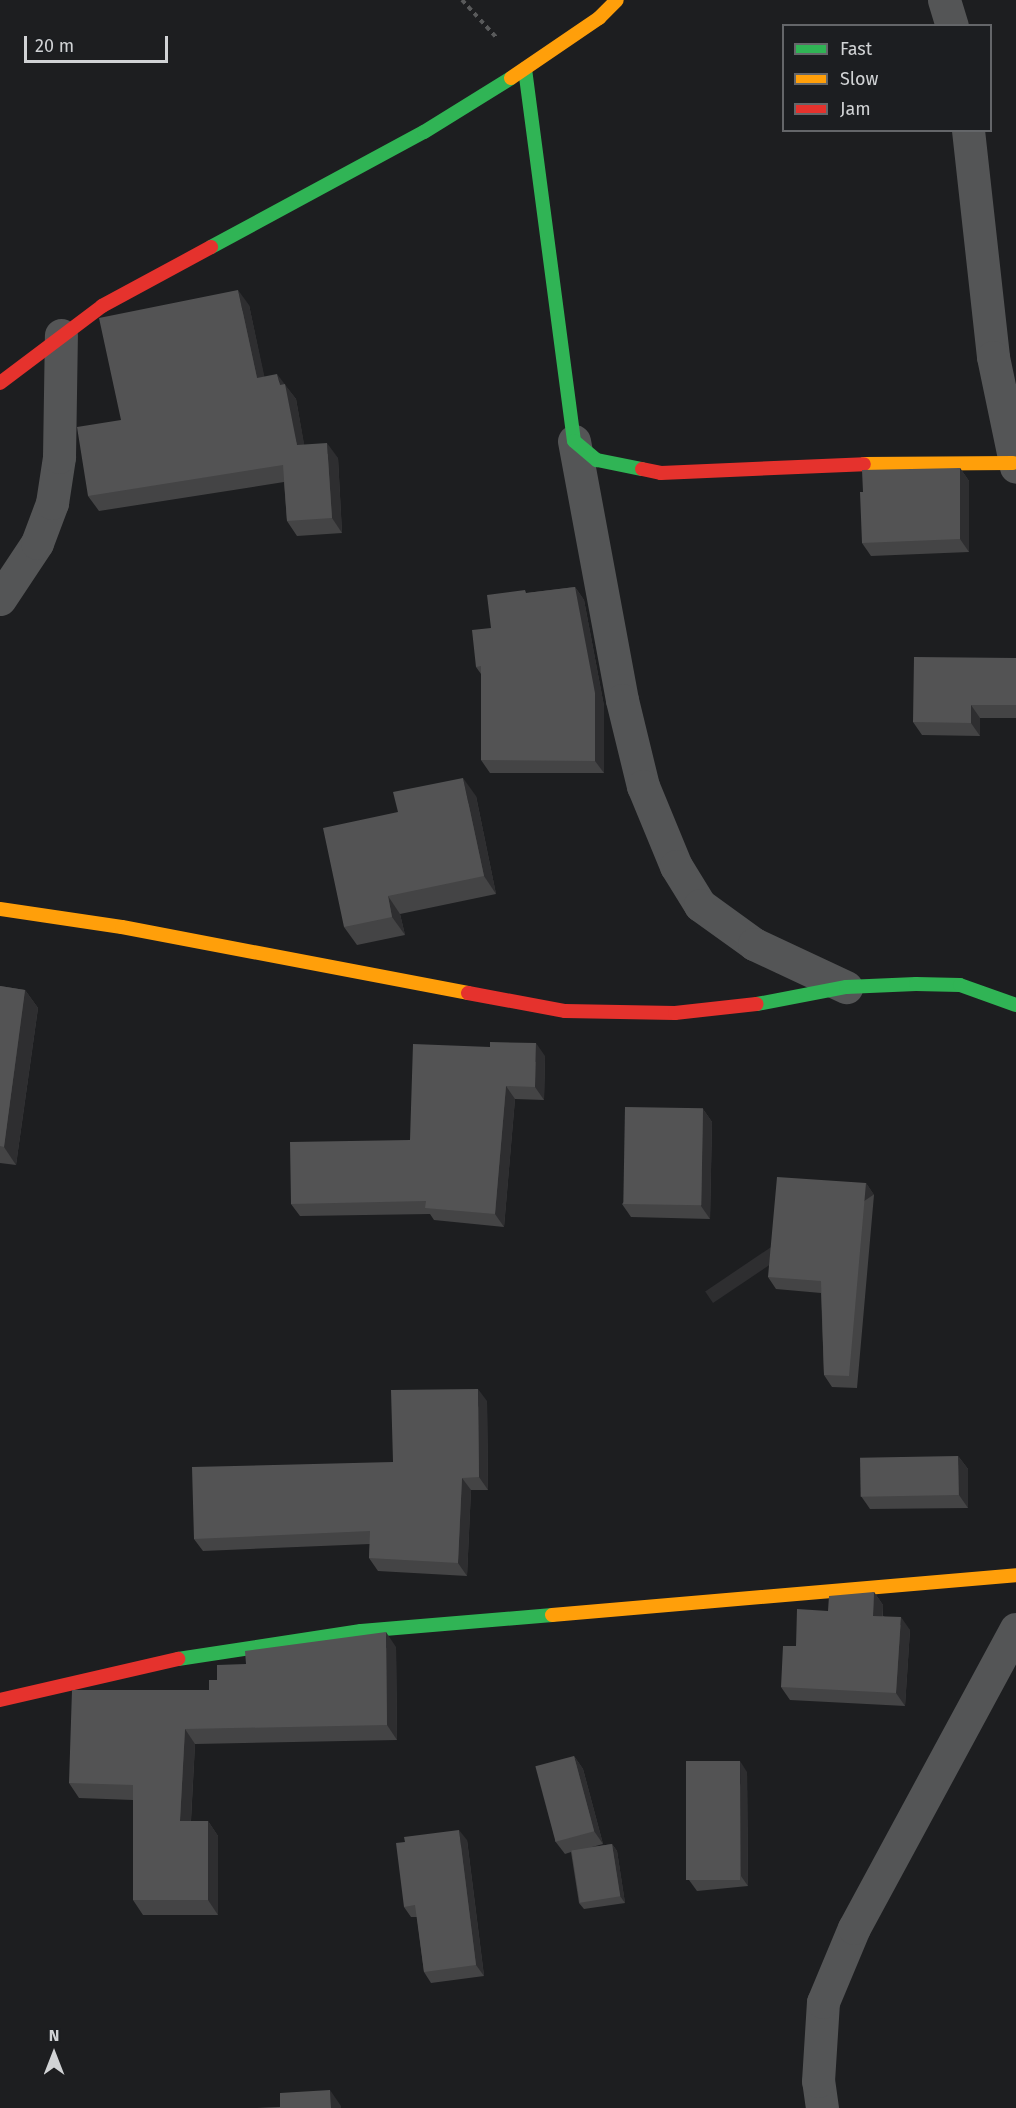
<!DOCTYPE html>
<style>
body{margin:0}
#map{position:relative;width:1016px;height:2108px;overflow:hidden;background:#1d1e20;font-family:"Fira Sans",sans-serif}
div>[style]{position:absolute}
.path>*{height:4px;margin-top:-2px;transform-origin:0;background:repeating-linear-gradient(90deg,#595a5b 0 4.5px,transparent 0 9px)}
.street>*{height:33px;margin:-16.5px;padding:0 16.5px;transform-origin:16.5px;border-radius:16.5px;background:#545556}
.fast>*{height:14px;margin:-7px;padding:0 7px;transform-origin:7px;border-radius:7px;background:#30b455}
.slow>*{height:14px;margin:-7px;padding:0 7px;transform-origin:7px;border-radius:7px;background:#ff9f0a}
.jam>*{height:14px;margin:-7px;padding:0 7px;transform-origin:7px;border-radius:7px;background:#e5322d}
.wall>*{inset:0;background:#444445}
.shaded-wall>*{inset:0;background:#2e2e30;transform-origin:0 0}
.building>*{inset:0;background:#535354;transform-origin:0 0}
span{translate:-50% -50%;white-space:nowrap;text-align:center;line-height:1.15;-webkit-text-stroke:6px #1c1e21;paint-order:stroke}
.legend{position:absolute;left:782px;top:24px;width:210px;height:108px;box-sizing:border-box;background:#1c1e21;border:2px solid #646669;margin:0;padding:8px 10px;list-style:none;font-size:18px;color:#d1d3d5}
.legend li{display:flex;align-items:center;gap:12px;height:30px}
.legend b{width:30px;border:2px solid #646669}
.north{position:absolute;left:24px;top:2024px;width:60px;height:60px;-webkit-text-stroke:4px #1c1e21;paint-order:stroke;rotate:0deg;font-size:16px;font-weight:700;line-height:24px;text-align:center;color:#d1d3d5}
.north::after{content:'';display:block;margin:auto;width:21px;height:27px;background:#d1d3d5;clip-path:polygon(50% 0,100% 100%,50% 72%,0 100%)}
.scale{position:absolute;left:24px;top:36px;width:144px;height:27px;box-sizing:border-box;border:3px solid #d1d3d5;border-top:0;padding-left:8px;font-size:18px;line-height:21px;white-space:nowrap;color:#d1d3d5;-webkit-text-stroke:4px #1c1e21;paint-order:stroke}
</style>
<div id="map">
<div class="path">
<i style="left:462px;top:0;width:50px;rotate:47.4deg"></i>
</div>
<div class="street">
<i style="left:944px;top:0;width:27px;rotate:73deg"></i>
<i style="left:968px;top:130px;width:228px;rotate:83.7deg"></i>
<i style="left:993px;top:357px;width:112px;rotate:78.2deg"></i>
<i style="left:574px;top:441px;width:263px;rotate:79.5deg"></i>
<i style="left:622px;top:700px;width:89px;rotate:76.3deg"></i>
<i style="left:643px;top:786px;width:87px;rotate:67.6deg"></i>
<i style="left:676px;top:866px;width:46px;rotate:58.4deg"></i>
<i style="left:700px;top:905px;width:67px;rotate:35.8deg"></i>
<i style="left:754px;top:944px;width:102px;rotate:25.1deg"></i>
<i style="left:0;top:599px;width:67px;rotate:-56.5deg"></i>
<i style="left:37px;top:543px;width:43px;rotate:-69.4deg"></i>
<i style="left:52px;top:503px;width:47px;rotate:-81.3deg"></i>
<i style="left:59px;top:457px;width:122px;rotate:-89.1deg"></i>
<i style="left:822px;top:2108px;width:27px;rotate:-98deg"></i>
<i style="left:818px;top:2081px;width:79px;rotate:-86.4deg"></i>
<i style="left:823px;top:2002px;width:80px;rotate:-67.3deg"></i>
<i style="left:854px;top:1928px;width:340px;rotate:-61.6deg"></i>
</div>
<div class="fast">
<i style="left:525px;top:69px;width:375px;rotate:82.5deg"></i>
<i style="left:574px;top:441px;width:30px;rotate:40deg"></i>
<i style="left:597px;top:460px;width:46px;rotate:11.3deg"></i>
<i style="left:211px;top:247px;width:242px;rotate:-28.4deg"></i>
<i style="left:424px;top:132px;width:102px;rotate:-31.8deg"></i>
<i style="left:757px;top:1004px;width:91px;rotate:-10.8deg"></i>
<i style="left:846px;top:987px;width:70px;rotate:-2.5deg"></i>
<i style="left:916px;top:984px;width:44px;rotate:1.3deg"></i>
<i style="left:960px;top:985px;width:59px;rotate:19.7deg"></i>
<i style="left:178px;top:1659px;width:185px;rotate:-8.7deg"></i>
<i style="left:361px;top:1631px;width:192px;rotate:-4.8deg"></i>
</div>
<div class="slow">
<i style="left:511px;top:78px;width:107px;rotate:-34.3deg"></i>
<i style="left:599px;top:18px;width:25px;rotate:-45deg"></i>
<i style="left:864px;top:464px;width:149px;rotate:-0.4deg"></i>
<i style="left:0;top:909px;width:123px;rotate:8.4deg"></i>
<i style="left:122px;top:927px;width:352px;rotate:10.8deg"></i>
<i style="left:552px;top:1615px;width:466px;rotate:-4.9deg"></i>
</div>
<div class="jam">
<i style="left:0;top:383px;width:128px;rotate:-37deg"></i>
<i style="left:102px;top:306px;width:124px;rotate:-28.4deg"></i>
<i style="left:642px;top:469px;width:19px;rotate:12deg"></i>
<i style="left:661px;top:473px;width:203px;rotate:-2.5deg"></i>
<i style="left:468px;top:993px;width:99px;rotate:10.5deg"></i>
<i style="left:565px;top:1011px;width:110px;rotate:1deg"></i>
<i style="left:675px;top:1013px;width:82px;rotate:-6.3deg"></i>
<i style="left:0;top:1700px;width:183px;rotate:-13deg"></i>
</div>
<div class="wall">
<i style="clip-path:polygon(249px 305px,264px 377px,284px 384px,296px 399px,304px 445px,338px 458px,342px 533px,297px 536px,287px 521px,284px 482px,99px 511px,88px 496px,121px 420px)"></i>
<i style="clip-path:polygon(960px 468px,969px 481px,969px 552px,871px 556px,862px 543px,863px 492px)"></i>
<i style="clip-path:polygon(575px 587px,584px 600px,604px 706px,604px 773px,490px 773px,481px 760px,481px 674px,476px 667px,491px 628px,527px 593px)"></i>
<i style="clip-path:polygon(1016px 658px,1016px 718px,980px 718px,980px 736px,922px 735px,913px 722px)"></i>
<i style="clip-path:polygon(476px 796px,496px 894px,400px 914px,405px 935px,357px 945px,344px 927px)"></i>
<i style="clip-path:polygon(0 986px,25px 990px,38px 1008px,16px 1165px,0 1163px)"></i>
<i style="clip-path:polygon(545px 1056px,544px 1100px,515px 1099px,504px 1227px,434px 1220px,430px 1214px,300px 1216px,291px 1204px,410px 1140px)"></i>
<i style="clip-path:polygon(703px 1109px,712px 1122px,710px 1219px,631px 1217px,622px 1204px)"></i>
<i style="clip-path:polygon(866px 1183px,874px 1195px,857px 1388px,832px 1387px,824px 1375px,821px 1293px,776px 1289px,768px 1277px)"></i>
<i style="clip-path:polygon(487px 1401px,488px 1490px,471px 1490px,467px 1576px,378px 1571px,369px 1558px,370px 1544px,203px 1551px,194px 1539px,393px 1462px)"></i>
<i style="clip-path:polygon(958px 1456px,968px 1469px,968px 1508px,870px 1509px,861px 1496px)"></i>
<i style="clip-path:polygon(874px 1592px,883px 1605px,883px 1616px,910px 1630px,905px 1706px,790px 1700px,781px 1687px,796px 1646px,828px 1611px)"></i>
<i style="clip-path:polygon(396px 1647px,397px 1740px,195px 1744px,191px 1821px,208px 1821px,218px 1836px,218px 1915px,143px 1915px,133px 1900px,133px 1800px,79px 1798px,69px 1783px,209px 1690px,217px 1680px,246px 1664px)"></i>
<i style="clip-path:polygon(574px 1756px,583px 1769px,603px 1844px,592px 1847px,612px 1844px,617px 1851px,625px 1903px,584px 1909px,579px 1903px,571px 1852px,565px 1854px,555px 1841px)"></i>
<i style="clip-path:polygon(747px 1772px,748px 1886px,697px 1891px,689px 1880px)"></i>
<i style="clip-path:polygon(467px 1840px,484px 1976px,431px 1983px,424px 1972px,417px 1917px,411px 1917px,404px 1907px)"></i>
</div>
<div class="shaded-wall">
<i style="clip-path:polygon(238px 290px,249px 305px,268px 393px,257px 378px)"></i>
<i style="clip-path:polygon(277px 374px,296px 399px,307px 460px,297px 445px)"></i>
<i style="clip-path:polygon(327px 443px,338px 458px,342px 533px,332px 518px)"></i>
<i style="clip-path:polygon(960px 468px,969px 481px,969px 552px,960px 539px)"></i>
<i style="clip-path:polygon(575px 587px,584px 600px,604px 706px,604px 773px,595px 761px)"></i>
<i style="clip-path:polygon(971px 705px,980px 718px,980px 736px,971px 723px)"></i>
<i style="clip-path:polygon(463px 778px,476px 796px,496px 894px,484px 876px)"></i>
<i style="clip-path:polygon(388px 896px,400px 914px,405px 935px,392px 917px)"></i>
<i style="clip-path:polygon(25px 990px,38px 1008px,16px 1165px,4px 1147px)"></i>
<i style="clip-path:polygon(536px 1043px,545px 1056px,544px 1100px,535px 1087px)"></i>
<i style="clip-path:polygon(506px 1086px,515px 1099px,504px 1227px,495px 1214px)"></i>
<i style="clip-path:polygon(703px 1109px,712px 1122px,710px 1219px,701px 1206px)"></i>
<i style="left:866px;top:1183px;width:14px;height:194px;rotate:56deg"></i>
<i style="clip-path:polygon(478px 1389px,487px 1401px,488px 1490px,479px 1477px)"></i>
<i style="clip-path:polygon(958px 1456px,968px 1469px,968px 1508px,959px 1495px)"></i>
<i style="clip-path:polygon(462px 1478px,471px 1490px,467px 1576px,458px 1563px)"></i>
<i style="clip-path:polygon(874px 1592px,883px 1605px,882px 1628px,873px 1616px)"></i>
<i style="clip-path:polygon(901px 1617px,910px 1630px,905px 1706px,896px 1693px)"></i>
<i style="clip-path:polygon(386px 1632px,396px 1647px,397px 1740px,387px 1725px)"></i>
<i style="clip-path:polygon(185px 1729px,195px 1744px,190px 1836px,180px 1821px)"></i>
<i style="clip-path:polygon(574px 1756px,583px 1769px,603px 1844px,594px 1831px)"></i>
<i style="clip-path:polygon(740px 1761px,747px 1772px,748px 1886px,741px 1876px)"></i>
<i style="clip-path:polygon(208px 1821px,218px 1836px,218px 1915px,208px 1900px)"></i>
<i style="clip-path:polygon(459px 1830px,467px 1840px,484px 1976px,476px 1965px)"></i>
<i style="clip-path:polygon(612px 1844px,617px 1851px,625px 1903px,620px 1896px)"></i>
<i style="clip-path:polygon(330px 2090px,341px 2106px,341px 2108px,331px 2108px)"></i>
</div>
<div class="building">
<i style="clip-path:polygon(238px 290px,257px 378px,277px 374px,280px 385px,285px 384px,297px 445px,327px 443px,332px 518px,287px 521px,283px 465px,88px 496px,77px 427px,121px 420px,99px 318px)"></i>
<i style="clip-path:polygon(960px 468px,960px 539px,862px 543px,860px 492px,863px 492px,862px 470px)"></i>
<i style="clip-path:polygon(575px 587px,595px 693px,595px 761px,481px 760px,481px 666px,476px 667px,472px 630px,491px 628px,487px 595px,525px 590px,526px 593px)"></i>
<i style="clip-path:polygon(914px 657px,1016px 658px,1016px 705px,971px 705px,971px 723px,913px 722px)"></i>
<i style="clip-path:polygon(463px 778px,484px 876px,388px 896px,392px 917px,344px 927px,323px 828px,398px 812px,393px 792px)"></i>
<i style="clip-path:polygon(0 986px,25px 990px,4px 1147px,0 1146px)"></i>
<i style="clip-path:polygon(490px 1042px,536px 1043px,535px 1087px,506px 1086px,495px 1214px,425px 1208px,426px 1201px,291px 1204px,290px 1142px,410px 1140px,413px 1044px,490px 1047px)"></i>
<i style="left:625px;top:1107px;width:78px;height:97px;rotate:1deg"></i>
<i style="clip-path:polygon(777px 1177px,866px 1183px,849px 1376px,824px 1375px,821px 1281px,768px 1277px)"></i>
<i style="clip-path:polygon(478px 1389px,479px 1477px,462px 1478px,458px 1563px,369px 1558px,370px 1531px,194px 1539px,192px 1467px,393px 1462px,391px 1390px)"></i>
<i style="left:958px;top:1456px;width:39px;height:98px;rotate:89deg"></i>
<i style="clip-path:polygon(874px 1592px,873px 1616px,901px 1617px,896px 1693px,781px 1687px,783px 1646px,796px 1646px,797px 1609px,828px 1611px,829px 1596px)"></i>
<i style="clip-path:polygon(386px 1632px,387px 1725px,185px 1729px,180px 1821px,208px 1821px,208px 1900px,133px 1900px,133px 1785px,69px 1783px,72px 1690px,209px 1690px,209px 1680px,217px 1680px,217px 1665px,246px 1664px,245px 1651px)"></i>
<i style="left:574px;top:1756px;width:78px;height:40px;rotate:75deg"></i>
<i style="left:686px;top:1761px;width:54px;height:119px"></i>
<i style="clip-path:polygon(459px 1830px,476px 1965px,424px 1972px,415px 1905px,404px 1907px,396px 1843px,405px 1842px,404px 1837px)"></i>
<i style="left:612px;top:1844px;width:53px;height:41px;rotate:81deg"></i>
<i style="clip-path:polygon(330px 2090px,331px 2108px,257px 2108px,280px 2107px,280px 2093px)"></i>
</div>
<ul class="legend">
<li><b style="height:8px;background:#30b455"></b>Fast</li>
<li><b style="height:8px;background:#ff9f0a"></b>Slow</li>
<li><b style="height:8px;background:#e5322d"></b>Jam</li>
</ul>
<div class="north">N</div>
<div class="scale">20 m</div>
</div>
